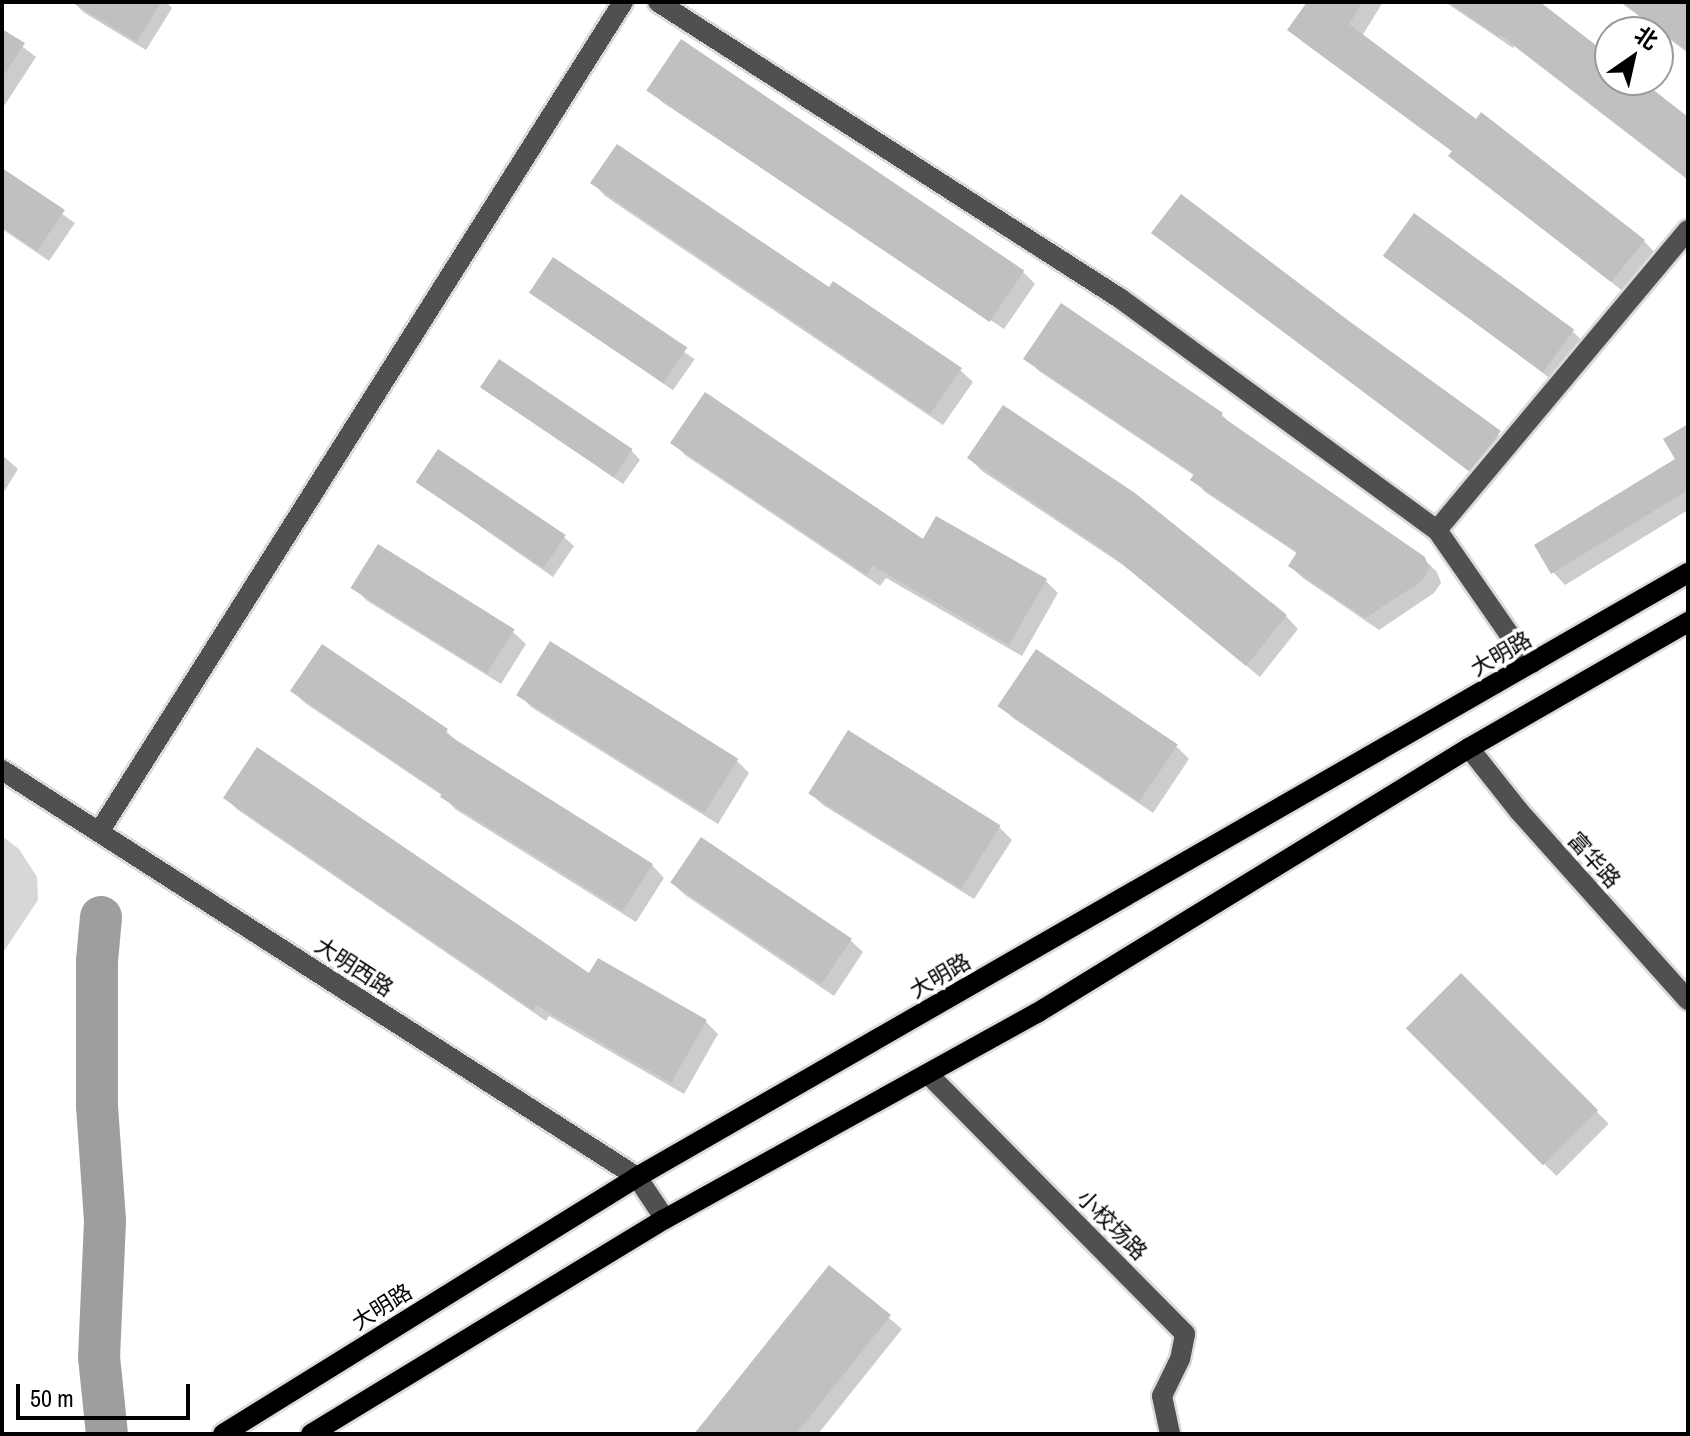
<!DOCTYPE html>
<meta charset="utf-8">
<style>
body{margin:0}
#map{position:relative;width:1690px;height:1436px;overflow:hidden;background:#fff;font-family:"Archivo Narrow","Noto Sans SC",sans-serif}
div>[style]{position:absolute}
.green>*{inset:0;background:#d7d7d7}
.shadow>*{inset:0;background:#0003;transform-origin:0 0}
.river>*{height:42px;margin:-21px;padding:0 21px;transform-origin:21px;border-radius:21px;background:#9e9e9e}
.building>*{inset:0;background:#c0c0c0;transform-origin:0 0}
.roads{filter:drop-shadow(2px 0 #dbdbdb) drop-shadow(-2px 0 #dbdbdb) drop-shadow(0 2px #dbdbdb) drop-shadow(0 -2px #dbdbdb)}
.minor>*{height:20px;margin:-10px;padding:0 10px;transform-origin:10px;border-radius:10px;background:#505050}
.major>*{height:20px;margin:-10px;padding:0 10px;transform-origin:10px;border-radius:10px;background:#000}
span{translate:-50% -50%;white-space:nowrap;text-align:center;line-height:1.15;-webkit-text-stroke:7px #fff;paint-order:stroke}
.street-label{font-size:22px;color:#000}
.frame{position:absolute;inset:0;border:4px solid #000;pointer-events:none}
.north{position:absolute;left:1594px;top:16px;width:80px;height:80px;box-sizing:border-box;background:#fff;border:2px solid #999;border-radius:50%;rotate:34deg;font-size:22px;font-weight:700;line-height:32px;text-align:center;color:#000}
.north::after{content:'';display:block;margin:auto;width:28px;height:36px;background:#000;clip-path:polygon(50% 0,100% 100%,50% 72%,0 100%)}
.scale{position:absolute;left:16px;top:1384px;width:174px;height:36px;box-sizing:border-box;border:4px solid #000;border-top:0;padding-left:10px;font-size:24px;line-height:28px;white-space:nowrap;color:#000;-webkit-text-stroke:6px #fff;paint-order:stroke}
</style>
<div id="map">
<div class="green">
<i style="clip-path:polygon(2px 836px,19px 849px,37px 877px,38px 900px,2px 954px)"></i>
</div>
<div class="shadow">
<i style="clip-path:polygon(74px 2px,166px 2px,172px 8px,146px 50px,83px 12px)"></i>
<i style="clip-path:polygon(1310px 2px,1383px 2px,1362px 36px,1644px 241px,1656px 254px,1625px 293px,1461px 163px,1453px 152px,1303px 42px,1290px 30px)"></i>
<i style="clip-path:polygon(1445px 2px,1534px 2px,1610px 59px,1610px 80px,1637px 80px,1688px 119px,1688px 180px,1514px 46px,1513px 48px)"></i>
<i style="clip-path:polygon(1620px 2px,1688px 2px,1688px 53px)"></i>
<i style="clip-path:polygon(2px 31px,36px 57px,4px 106px,2px 104px)"></i>
<i style="clip-path:polygon(649px 90px,1022px 271px,1035px 284px,1004px 329px,662px 102px)"></i>
<i style="clip-path:polygon(2px 172px,75px 223px,49px 261px,2px 229px)"></i>
<i style="clip-path:polygon(593px 183px,829px 290px,960px 370px,973px 382px,943px 425px,605px 196px)"></i>
<i style="clip-path:polygon(1154px 233px,1347px 323px,1512px 445px,1483px 482px)"></i>
<i style="clip-path:polygon(1385px 255px,1572px 331px,1585px 343px,1556px 383px)"></i>
<i style="left:553px;top:260px;width:173px;height:38px;rotate:35deg"></i>
<i style="clip-path:polygon(1026px 358px,1222px 415px,1234px 427px,1424px 559px,1437px 572px,1441px 583px,1434px 593px,1379px 630px,1303px 578px,1290px 566px,1298px 554px,1205px 492px,1193px 479px,1195px 476px,1039px 371px)"></i>
<i style="clip-path:polygon(483px 387px,631px 450px,640px 460px,623px 484px)"></i>
<i style="clip-path:polygon(1688px 426px,1688px 510px,1565px 585px,1553px 572px,1677px 460px)"></i>
<i style="clip-path:polygon(673px 443px,924px 542px,1046px 581px,1058px 593px,1022px 656px,886px 578px,880px 586px,685px 455px)"></i>
<i style="clip-path:polygon(2px 455px,18px 469px,2px 495px)"></i>
<i style="clip-path:polygon(969px 458px,1286px 616px,1298px 629px,1260px 677px,1126px 567px,982px 471px)"></i>
<i style="clip-path:polygon(418px 483px,564px 537px,574px 546px,553px 577px)"></i>
<i style="clip-path:polygon(379px 547px,513px 632px,526px 644px,501px 684px,366px 600px,354px 587px)"></i>
<i style="clip-path:polygon(293px 691px,446px 731px,459px 743px,652px 865px,664px 878px,636px 922px,455px 809px,443px 796px,305px 703px)"></i>
<i style="clip-path:polygon(519px 694px,737px 761px,749px 773px,718px 824px,531px 707px)"></i>
<i style="clip-path:polygon(1000px 706px,1177px 747px,1189px 759px,1153px 813px,1013px 718px)"></i>
<i style="clip-path:polygon(810px 793px,999px 827px,1012px 840px,974px 899px,823px 805px)"></i>
<i style="clip-path:polygon(225px 798px,590px 976px,706px 1022px,718px 1034px,684px 1094px,549px 1016px,546px 1021px,238px 810px)"></i>
<i style="clip-path:polygon(672px 883px,850px 940px,863px 952px,834px 996px,685px 895px)"></i>
<i style="left:1461px;top:976px;width:209px;height:74px;rotate:45deg"></i>
<i style="clip-path:polygon(830px 1268px,902px 1329px,818px 1434px,696px 1434px)"></i>
</div>
<div class="river">
<i style="left:101px;top:917px;width:44px;rotate:95.2deg"></i>
<i style="left:97px;top:961px;width:145px;rotate:90deg"></i>
<i style="left:97px;top:1106px;width:115px;rotate:86deg"></i>
<i style="left:105px;top:1221px;width:136px;rotate:92.5deg"></i>
<i style="left:99px;top:1357px;width:77px;rotate:84.1deg"></i>
</div>
<div class="building">
<i style="clip-path:polygon(71px 2px,161px 2px,137px 42px)"></i>
<i style="clip-path:polygon(1307px 2px,1363px 2px,1349px 24px,1476px 119px,1481px 112px,1645px 240px,1611px 282px,1448px 156px,1452px 151px,1287px 30px)"></i>
<i style="clip-path:polygon(1448px 2px,1540px 2px,1610px 56px,1610px 80px,1641px 80px,1688px 117px,1688px 179px,1501px 35px,1499px 37px)"></i>
<i style="clip-path:polygon(1622px 2px,1688px 2px,1688px 52px)"></i>
<i style="clip-path:polygon(2px 29px,25px 43px,2px 78px)"></i>
<i style="left:681px;top:39px;width:414px;height:62px;rotate:34deg"></i>
<i style="clip-path:polygon(617px 144px,829px 287px,833px 281px,962px 368px,930px 414px,590px 183px)"></i>
<i style="clip-path:polygon(2px 168px,65px 210px,37px 251px,2px 227px)"></i>
<i style="clip-path:polygon(1181px 194px,1349px 321px,1501px 431px,1469px 471px,1151px 233px)"></i>
<i style="left:1414px;top:213px;width:198px;height:53px;rotate:36deg"></i>
<i style="left:553px;top:257px;width:162px;height:43px;rotate:34deg"></i>
<i style="clip-path:polygon(1061px 303px,1223px 413px,1221px 416px,1425px 557px,1429px 569px,1422px 581px,1365px 618px,1288px 566px,1297px 552px,1190px 480px,1194px 474px,1023px 359px)"></i>
<i style="left:499px;top:359px;width:161px;height:34px;rotate:34deg"></i>
<i style="clip-path:polygon(705px 392px,923px 539px,936px 516px,1047px 579px,1009px 645px,873px 566px,867px 575px,670px 443px)"></i>
<i style="clip-path:polygon(1003px 405px,1135px 493px,1287px 615px,1246px 666px,1111px 555px,967px 458px)"></i>
<i style="clip-path:polygon(1688px 424px,1688px 490px,1551px 574px,1534px 545px,1675px 459px,1663px 439px)"></i>
<i style="left:438px;top:449px;width:154px;height:40px;rotate:34deg"></i>
<i style="left:378px;top:544px;width:161px;height:52px;rotate:32deg"></i>
<i style="left:550px;top:641px;width:222px;height:64px;rotate:32deg"></i>
<i style="clip-path:polygon(322px 644px,448px 729px,445px 733px,653px 864px,623px 911px,440px 797px,442px 794px,290px 691px)"></i>
<i style="left:1036px;top:649px;width:171px;height:69px;rotate:34deg"></i>
<i style="left:848px;top:730px;width:180px;height:75px;rotate:32deg"></i>
<i style="clip-path:polygon(257px 747px,589px 973px,598px 958px,707px 1020px,671px 1083px,536px 1005px,533px 1010px,223px 798px)"></i>
<i style="left:701px;top:837px;width:182px;height:55px;rotate:34deg"></i>
<i style="left:1461px;top:973px;width:194px;height:78px;rotate:45deg"></i>
<i style="clip-path:polygon(829px 1265px,891px 1315px,796px 1434px,694px 1434px)"></i>
</div>
<div class="roads">
<div class="minor">
<i style="left:658px;top:2px;width:550px;rotate:32.68deg"></i>
<i style="left:1121px;top:299px;width:391px;rotate:36.2deg"></i>
<i style="left:1437px;top:530px;width:151px;rotate:55.3deg"></i>
<i style="left:1523px;top:654px;width:13px;rotate:42deg"></i>
<i style="left:1437px;top:530px;width:391px;rotate:-50.1deg"></i>
<i style="left:1469px;top:748px;width:80px;rotate:51.6deg"></i>
<i style="left:1519px;top:811px;width:254px;rotate:48.2deg"></i>
<i style="left:2px;top:770px;width:754px;rotate:32.66deg"></i>
<i style="left:637px;top:1177px;width:50px;rotate:56.3deg"></i>
<i style="left:99px;top:832px;width:982px;rotate:-57.73deg"></i>
<i style="left:929px;top:1075px;width:364px;rotate:45.3deg"></i>
<i style="left:1185px;top:1334px;width:25px;rotate:101deg"></i>
<i style="left:1180px;top:1359px;width:41px;rotate:115.9deg"></i>
<i style="left:1162px;top:1396px;width:39px;rotate:78deg"></i>
</div>
<div class="major">
<i style="left:223px;top:1434px;width:487px;rotate:-31.8deg"></i>
<i style="left:637px;top:1177px;width:1212px;rotate:-29.89deg"></i>
<i style="left:311px;top:1434px;width:414px;rotate:-31.3deg"></i>
<i style="left:665px;top:1219px;width:425px;rotate:-29deg"></i>
<i style="left:1037px;top:1013px;width:507px;rotate:-31.53deg"></i>
<i style="left:1469px;top:748px;width:253px;rotate:-29.9deg"></i>
</div>
</div>
<div class="street-label">
<span style="left:1501px;top:654px;rotate:-30deg">大明路</span>
<span style="left:1594px;top:860px;rotate:48deg">富华路</span>
<span style="left:354px;top:967px;rotate:33deg">大明西路</span>
<span style="left:940px;top:976px;rotate:-30deg">大明路</span>
<span style="left:1112px;top:1225px;rotate:45deg">小校场路</span>
<span style="left:382px;top:1307px;rotate:-32deg">大明路</span>
</div>
<div class="frame"></div>
<div class="north">北</div>
<div class="scale">50 m</div>
</div>
